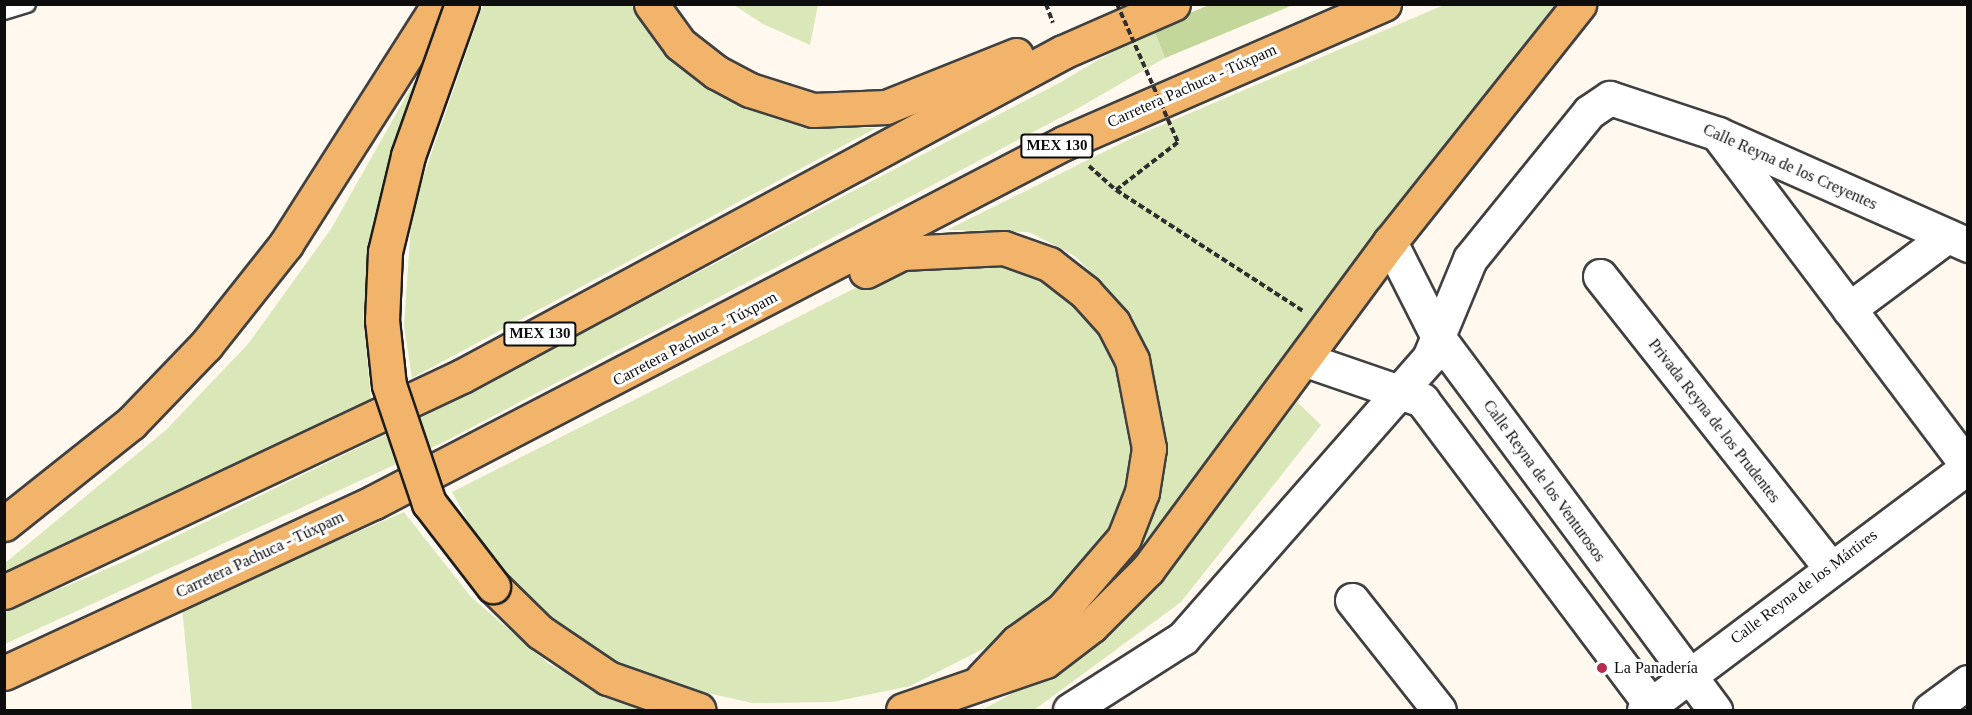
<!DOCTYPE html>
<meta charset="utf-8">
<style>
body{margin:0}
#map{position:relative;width:1972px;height:715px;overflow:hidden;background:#fef8ee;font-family:Georgia,serif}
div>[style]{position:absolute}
.green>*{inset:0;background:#dae7b9}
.forest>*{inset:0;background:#c2d799}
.path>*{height:4px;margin-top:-2px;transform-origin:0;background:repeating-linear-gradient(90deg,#2f2f2f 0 6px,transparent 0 9px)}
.roads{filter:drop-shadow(2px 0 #404040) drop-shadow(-2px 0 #404040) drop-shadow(0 2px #404040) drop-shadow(0 -2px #404040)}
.service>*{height:16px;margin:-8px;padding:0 8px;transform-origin:8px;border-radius:8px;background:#fff}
.minor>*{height:33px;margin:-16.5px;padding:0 16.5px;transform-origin:16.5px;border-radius:16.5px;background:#fff}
.primary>*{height:33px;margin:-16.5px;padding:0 16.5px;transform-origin:16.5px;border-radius:16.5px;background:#f2b46a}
.path-bridge>*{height:4px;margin-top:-2px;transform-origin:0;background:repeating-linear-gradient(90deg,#2f2f2f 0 6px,transparent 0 9px)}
.bridges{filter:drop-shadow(2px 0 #1e1e1e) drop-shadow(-2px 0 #1e1e1e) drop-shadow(0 2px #1e1e1e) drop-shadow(0 -2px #1e1e1e)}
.primary-bridge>*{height:33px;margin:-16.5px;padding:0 16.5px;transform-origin:16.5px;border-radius:16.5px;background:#f2b46a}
.dots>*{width:16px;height:16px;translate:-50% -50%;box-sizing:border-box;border:3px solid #fff;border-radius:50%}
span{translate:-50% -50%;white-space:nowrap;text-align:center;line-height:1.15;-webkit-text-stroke:6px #fff;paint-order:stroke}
.shield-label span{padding:2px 4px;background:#fff;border:2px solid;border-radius:4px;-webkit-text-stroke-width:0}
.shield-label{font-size:15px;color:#0d0d0d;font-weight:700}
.street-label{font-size:16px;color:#0d0d0d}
.poi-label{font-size:16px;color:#0d0d0d}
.left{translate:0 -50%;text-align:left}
.frame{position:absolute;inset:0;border:6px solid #0d0d0d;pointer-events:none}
</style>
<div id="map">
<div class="green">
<i style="clip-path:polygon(483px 5px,631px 5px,673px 60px,714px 90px,766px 113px,820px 127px,876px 128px,412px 378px,404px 326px,412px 209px)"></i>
<i style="clip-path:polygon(734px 5px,818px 5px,810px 45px,763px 24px)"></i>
<i style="clip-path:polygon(1444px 5px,1560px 5px,1380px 228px,1142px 547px,1137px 541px,1160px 479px,1164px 429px,1154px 375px,1134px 329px,1112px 295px,1075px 256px,1029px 232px,947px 230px,1136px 136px)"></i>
<i style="clip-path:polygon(1153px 28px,1165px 58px,1075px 110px,442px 443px,5px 644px,5px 612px,123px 562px,428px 414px,1059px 83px)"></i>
<i style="clip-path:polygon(430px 54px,373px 220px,363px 316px,371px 399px,5px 576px,5px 563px,166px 430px,248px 344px,331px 229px)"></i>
<i style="clip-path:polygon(989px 263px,1047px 281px,1093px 322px,1121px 367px,1134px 421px,1134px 466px,1122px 517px,1051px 603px,991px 645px,910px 686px,833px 702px,752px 703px,672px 685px,604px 656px,540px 610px,484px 551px,452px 492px,879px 276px,931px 265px)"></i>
<i style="clip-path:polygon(1297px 402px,1321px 425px,1181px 602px,1034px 710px,982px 710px,1081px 655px,1158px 581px)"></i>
<i style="clip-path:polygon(404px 512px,471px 597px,549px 664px,639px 710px,192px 710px,182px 608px)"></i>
</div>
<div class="forest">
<i style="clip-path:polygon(1209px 5px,1293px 5px,1165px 58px,1153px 28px)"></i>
</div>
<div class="path">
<i style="left:1046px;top:4px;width:20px;rotate:70deg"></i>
<i style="left:1089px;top:166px;width:36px;rotate:42deg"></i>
<i style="left:1116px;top:190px;width:223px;rotate:32.9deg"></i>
<i style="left:1116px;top:190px;width:78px;rotate:-37.7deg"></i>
</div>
<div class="roads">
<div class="service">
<i style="left:4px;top:11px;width:24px;rotate:-17deg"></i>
</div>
<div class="minor">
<i style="left:1719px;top:136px;width:414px;rotate:53deg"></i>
<i style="left:1390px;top:242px;width:106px;rotate:63.2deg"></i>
<i style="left:1438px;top:337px;width:465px;rotate:53.4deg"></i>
<i style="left:1600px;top:276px;width:370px;rotate:51.7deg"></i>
<i style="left:1849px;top:309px;width:122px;rotate:-36.7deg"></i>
<i style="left:1306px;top:360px;width:123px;rotate:19deg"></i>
<i style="left:1422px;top:400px;width:388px;rotate:53.1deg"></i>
<i style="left:1352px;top:600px;width:140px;rotate:51.7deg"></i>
<i style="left:1070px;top:710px;width:134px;rotate:-32.5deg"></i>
<i style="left:1183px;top:638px;width:373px;rotate:-48.7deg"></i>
<i style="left:1429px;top:358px;width:107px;rotate:-67.5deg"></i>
<i style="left:1470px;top:259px;width:189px;rotate:-51deg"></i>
<i style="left:1589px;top:112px;width:25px;rotate:-34deg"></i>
<i style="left:1610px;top:98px;width:114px;rotate:18.4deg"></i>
<i style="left:1718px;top:134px;width:274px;rotate:23.9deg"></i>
<i style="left:1644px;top:710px;width:405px;rotate:-36.9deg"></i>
<i style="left:1930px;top:710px;width:47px;rotate:-36.4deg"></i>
</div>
<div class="primary">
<i style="left:651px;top:4px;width:49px;rotate:54.1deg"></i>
<i style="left:680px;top:44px;width:46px;rotate:37.9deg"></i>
<i style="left:716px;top:72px;width:38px;rotate:28deg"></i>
<i style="left:750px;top:90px;width:66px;rotate:17.6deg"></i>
<i style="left:813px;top:110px;width:73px;rotate:-2.4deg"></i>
<i style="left:886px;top:107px;width:140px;rotate:-21.8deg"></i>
<i style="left:866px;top:271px;width:40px;rotate:-26.6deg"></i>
<i style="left:902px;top:253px;width:102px;rotate:-2.8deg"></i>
<i style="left:1004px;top:248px;width:48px;rotate:19.6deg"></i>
<i style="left:1049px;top:264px;width:46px;rotate:37.9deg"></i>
<i style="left:1085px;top:292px;width:42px;rotate:47.9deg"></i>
<i style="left:1113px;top:323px;width:42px;rotate:62.8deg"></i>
<i style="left:1132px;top:360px;width:90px;rotate:79.1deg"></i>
<i style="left:1149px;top:448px;width:45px;rotate:99deg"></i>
<i style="left:1142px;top:492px;width:49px;rotate:111.4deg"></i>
<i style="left:1124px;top:538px;width:95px;rotate:130.7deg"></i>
<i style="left:1062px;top:610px;width:55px;rotate:144.6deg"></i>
<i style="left:1017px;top:642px;width:51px;rotate:133.4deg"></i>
<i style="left:4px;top:524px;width:162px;rotate:-38.5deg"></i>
<i style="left:131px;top:423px;width:108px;rotate:-46.1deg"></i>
<i style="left:206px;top:345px;width:129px;rotate:-51.6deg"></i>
<i style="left:286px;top:244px;width:285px;rotate:-57.5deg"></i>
<i style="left:493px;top:586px;width:66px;rotate:44.4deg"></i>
<i style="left:540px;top:632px;width:82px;rotate:34.1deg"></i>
<i style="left:608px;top:678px;width:96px;rotate:19.4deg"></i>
<i style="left:4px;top:592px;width:506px;rotate:-25.25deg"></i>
<i style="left:462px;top:376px;width:683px;rotate:-28.33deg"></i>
<i style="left:1063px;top:52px;width:120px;rotate:-23.6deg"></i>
<i style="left:4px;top:673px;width:408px;rotate:-24.8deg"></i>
<i style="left:374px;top:502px;width:778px;rotate:-27.49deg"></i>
<i style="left:1064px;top:143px;width:349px;rotate:-23.5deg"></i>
<i style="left:903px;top:710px;width:150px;rotate:-19deg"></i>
<i style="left:1045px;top:661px;width:58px;rotate:-37.3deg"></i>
<i style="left:1091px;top:626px;width:81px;rotate:-45deg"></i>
<i style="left:1148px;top:569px;width:407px;rotate:-53.5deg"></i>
<i style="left:1390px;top:242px;width:304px;rotate:-51.5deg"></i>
</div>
</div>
<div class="path-bridge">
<i style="left:1117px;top:4px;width:151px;rotate:66.2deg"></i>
</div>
<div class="bridges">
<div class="primary-bridge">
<i style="left:462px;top:4px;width:161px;rotate:109.6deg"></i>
<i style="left:408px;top:156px;width:99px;rotate:103.5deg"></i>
<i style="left:385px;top:252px;width:68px;rotate:92.5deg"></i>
<i style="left:382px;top:320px;width:65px;rotate:83.9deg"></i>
<i style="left:389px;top:385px;width:125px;rotate:71.3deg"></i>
<i style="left:429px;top:503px;width:105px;rotate:52.4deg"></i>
</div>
</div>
<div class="dots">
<i style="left:1602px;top:668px;background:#b62c50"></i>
</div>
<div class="shield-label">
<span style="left:1057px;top:146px">MEX 130</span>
<span style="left:540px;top:334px">MEX 130</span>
</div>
<div class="street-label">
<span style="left:1192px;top:86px;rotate:-24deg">Carretera Pachuca - Túxpam</span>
<span style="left:1790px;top:167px;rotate:24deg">Calle Reyna de los Creyentes</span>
<span style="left:695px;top:339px;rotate:-28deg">Carretera Pachuca - Túxpam</span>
<span style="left:1714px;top:421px;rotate:52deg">Privada Reyna de los Prudentes</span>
<span style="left:1544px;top:481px;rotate:54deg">Calle Reyna de los Venturosos</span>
<span style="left:260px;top:555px;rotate:-25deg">Carretera Pachuca - Túxpam</span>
<span style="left:1804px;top:587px;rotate:-37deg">Calle Reyna de los Mártires</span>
</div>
<div class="poi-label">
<span class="left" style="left:1614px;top:668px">La Panadería</span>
</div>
<div class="frame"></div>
</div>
